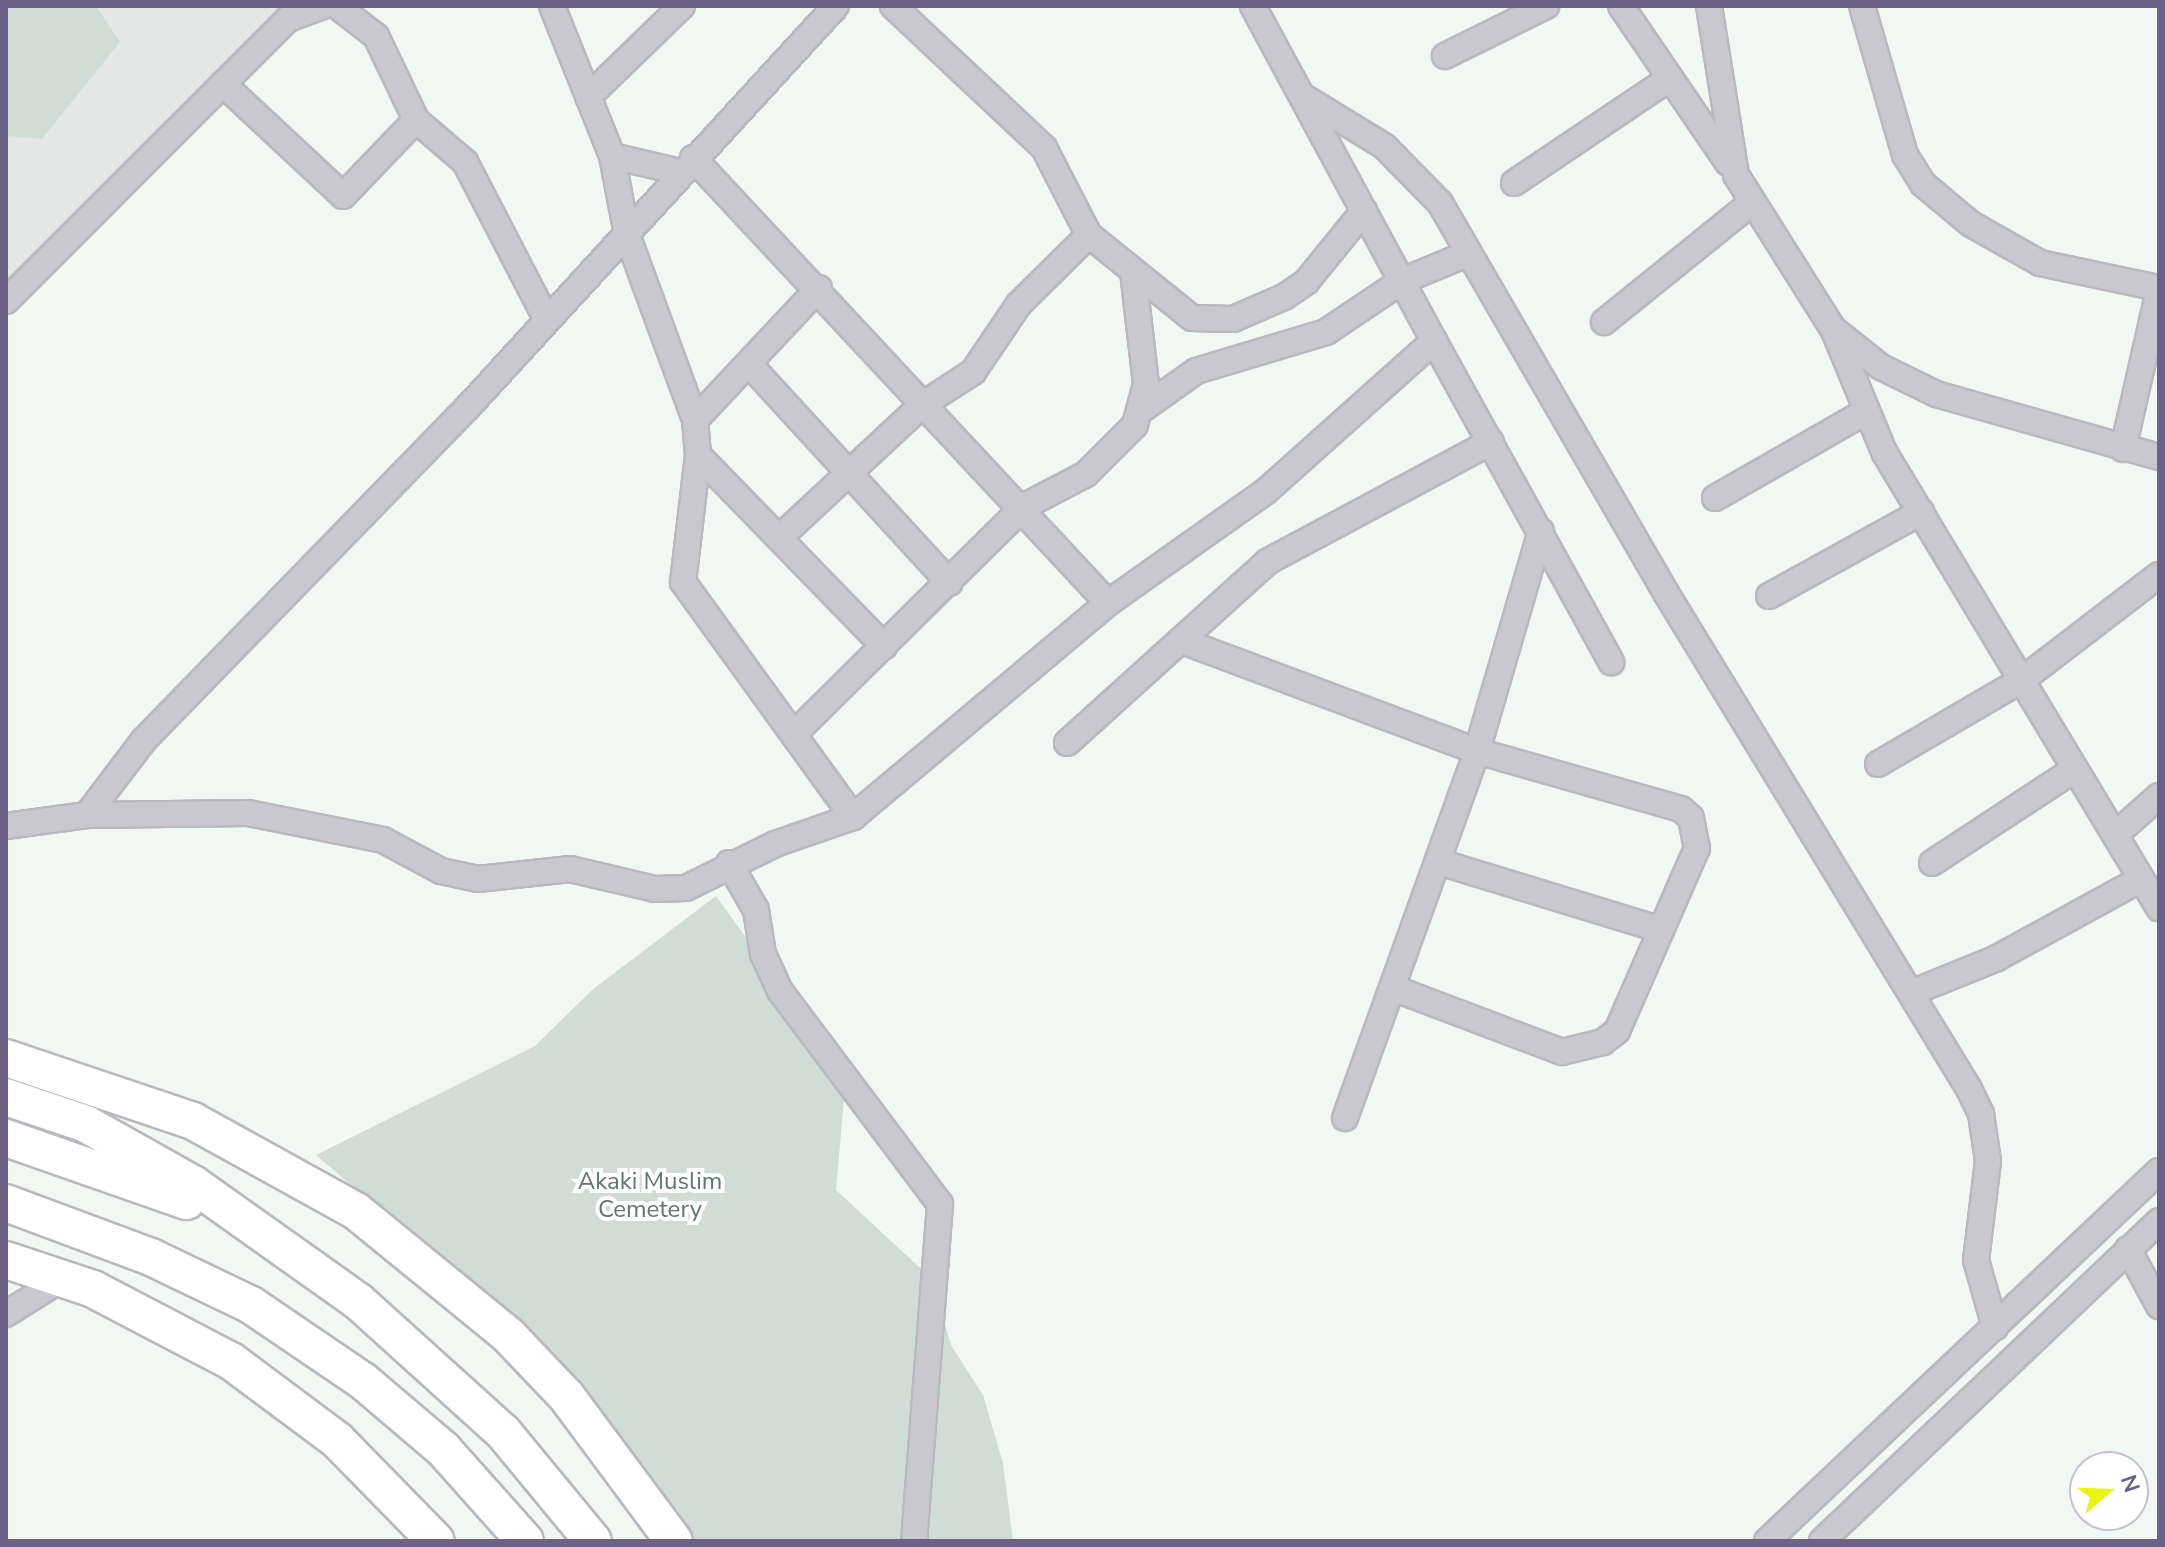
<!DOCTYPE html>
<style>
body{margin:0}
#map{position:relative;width:2165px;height:1547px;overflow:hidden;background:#f3f7f3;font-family:"Nunito Sans",sans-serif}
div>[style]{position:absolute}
.built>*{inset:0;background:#e5e7e6}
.green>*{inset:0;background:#d1dcd6}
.roads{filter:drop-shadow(2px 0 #bab8bf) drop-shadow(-2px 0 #bab8bf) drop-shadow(0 2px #bab8bf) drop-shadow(0 -2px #bab8bf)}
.minor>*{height:24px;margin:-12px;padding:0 12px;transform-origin:12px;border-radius:12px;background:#cac8cf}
.highway>*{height:36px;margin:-18px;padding:0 18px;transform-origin:18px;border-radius:18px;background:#fff}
span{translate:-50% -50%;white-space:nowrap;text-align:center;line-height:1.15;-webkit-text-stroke:8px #fff;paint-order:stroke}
.park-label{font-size:24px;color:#5e786e}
.frame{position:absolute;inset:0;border:8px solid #6c6287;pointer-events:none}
.north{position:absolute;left:2069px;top:1451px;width:80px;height:80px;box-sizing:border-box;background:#fff;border:2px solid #c4c0cf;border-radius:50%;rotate:71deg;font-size:22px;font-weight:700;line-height:32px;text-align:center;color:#6c6287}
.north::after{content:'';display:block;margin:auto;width:28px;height:36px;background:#e9f415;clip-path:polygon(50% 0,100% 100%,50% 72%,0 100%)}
</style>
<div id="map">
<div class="built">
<i style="clip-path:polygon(6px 6px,289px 6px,6px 285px)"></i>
</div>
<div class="green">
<i style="clip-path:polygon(6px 6px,96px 6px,120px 42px,42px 139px,6px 136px)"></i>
<i style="clip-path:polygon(716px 896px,846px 1076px,836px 1190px,932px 1279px,951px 1345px,983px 1395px,1003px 1463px,1013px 1541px,693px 1541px,583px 1384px,316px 1155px,535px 1046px,592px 990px)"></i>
</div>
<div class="roads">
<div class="minor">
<i style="left:337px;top:6px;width:49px;rotate:37.6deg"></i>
<i style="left:376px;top:36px;width:93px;rotate:64.5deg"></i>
<i style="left:416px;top:120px;width:65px;rotate:40.6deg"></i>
<i style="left:465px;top:162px;width:178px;rotate:62.6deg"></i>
<i style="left:552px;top:6px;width:162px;rotate:68.2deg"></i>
<i style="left:612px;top:156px;width:80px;rotate:79.2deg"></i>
<i style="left:627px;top:235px;width:197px;rotate:69.8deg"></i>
<i style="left:695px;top:420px;width:35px;rotate:85deg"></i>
<i style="left:698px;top:455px;width:128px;rotate:96.7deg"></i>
<i style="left:683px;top:582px;width:290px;rotate:54.1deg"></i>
<i style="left:893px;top:6px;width:207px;rotate:43.2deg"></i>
<i style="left:1044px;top:148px;width:98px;rotate:62.7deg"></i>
<i style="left:1089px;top:235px;width:132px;rotate:38.9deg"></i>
<i style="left:1192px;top:318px;width:41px;rotate:1.4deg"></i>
<i style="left:1233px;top:319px;width:56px;rotate:-23.3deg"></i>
<i style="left:1284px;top:297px;width:27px;rotate:-34deg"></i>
<i style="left:1306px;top:282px;width:92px;rotate:-50.8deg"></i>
<i style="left:1621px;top:6px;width:190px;rotate:55.7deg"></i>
<i style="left:1709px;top:6px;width:171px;rotate:80.9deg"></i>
<i style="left:1736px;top:175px;width:182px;rotate:57.8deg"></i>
<i style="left:1833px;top:329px;width:61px;rotate:38.4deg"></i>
<i style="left:1881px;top:367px;width:61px;rotate:26.1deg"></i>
<i style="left:1936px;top:394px;width:232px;rotate:15.8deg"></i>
<i style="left:1862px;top:6px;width:155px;rotate:73.9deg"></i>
<i style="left:1905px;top:155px;width:34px;rotate:58deg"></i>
<i style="left:1923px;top:184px;width:62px;rotate:39.8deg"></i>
<i style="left:1971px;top:224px;width:79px;rotate:29.5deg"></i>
<i style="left:2040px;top:263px;width:122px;rotate:11.9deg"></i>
<i style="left:1445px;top:56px;width:113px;rotate:-26.3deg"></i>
<i style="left:223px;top:84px;width:164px;rotate:43deg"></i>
<i style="left:343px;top:196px;width:105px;rotate:-46.2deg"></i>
<i style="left:1302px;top:96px;width:96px;rotate:31.4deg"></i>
<i style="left:1384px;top:146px;width:80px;rotate:45.5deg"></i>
<i style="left:1440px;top:203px;width:451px;rotate:59.9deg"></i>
<i style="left:1666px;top:593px;width:581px;rotate:58.58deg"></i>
<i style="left:1969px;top:1089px;width:28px;rotate:64deg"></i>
<i style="left:1981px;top:1114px;width:48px;rotate:81.5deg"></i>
<i style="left:1988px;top:1161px;width:100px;rotate:96.9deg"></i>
<i style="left:1976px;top:1260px;width:70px;rotate:74.2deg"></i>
<i style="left:588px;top:97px;width:131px;rotate:-44.1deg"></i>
<i style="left:612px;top:156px;width:71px;rotate:13.1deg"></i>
<i style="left:693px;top:158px;width:608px;rotate:47deg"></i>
<i style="left:1514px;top:183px;width:188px;rotate:-33.9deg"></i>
<i style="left:6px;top:301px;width:399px;rotate:-45deg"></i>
<i style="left:288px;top:19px;width:37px;rotate:-20deg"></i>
<i style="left:1604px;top:322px;width:188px;rotate:-38.9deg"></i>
<i style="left:1834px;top:331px;width:131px;rotate:67.5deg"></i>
<i style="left:1884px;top:452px;width:533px;rotate:58.91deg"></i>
<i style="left:1434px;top:341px;width:367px;rotate:61.1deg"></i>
<i style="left:749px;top:364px;width:297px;rotate:47.5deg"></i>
<i style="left:1144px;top:408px;width:64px;rotate:-35.4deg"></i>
<i style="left:1196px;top:371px;width:136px;rotate:-16.7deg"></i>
<i style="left:1326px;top:332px;width:92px;rotate:-33.9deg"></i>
<i style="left:1402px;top:281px;width:70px;rotate:-22.6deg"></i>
<i style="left:695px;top:420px;width:181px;rotate:-46.8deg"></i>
<i style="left:2123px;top:449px;width:163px;rotate:-77.2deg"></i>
<i style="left:698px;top:455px;width:267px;rotate:45.8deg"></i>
<i style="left:1715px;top:498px;width:175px;rotate:-29.8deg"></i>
<i style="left:779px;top:538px;width:195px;rotate:-42.9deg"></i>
<i style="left:922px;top:405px;width:61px;rotate:-32.9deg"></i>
<i style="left:973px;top:372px;width:82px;rotate:-55.9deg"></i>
<i style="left:1019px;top:304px;width:98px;rotate:-44.6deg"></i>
<i style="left:1769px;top:596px;width:174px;rotate:-28.9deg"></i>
<i style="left:1185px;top:642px;width:312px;rotate:20.5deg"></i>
<i style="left:1477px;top:751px;width:212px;rotate:15.9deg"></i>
<i style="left:1681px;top:809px;width:13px;rotate:42deg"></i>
<i style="left:1691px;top:818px;width:31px;rotate:79deg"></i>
<i style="left:1697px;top:848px;width:200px;rotate:113.6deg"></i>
<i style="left:1617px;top:1031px;width:18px;rotate:142deg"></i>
<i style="left:1603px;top:1042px;width:42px;rotate:166.3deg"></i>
<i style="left:1562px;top:1052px;width:178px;rotate:-159.3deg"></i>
<i style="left:796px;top:732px;width:320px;rotate:-44.7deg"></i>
<i style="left:1023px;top:507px;width:71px;rotate:-27.6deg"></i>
<i style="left:1086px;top:474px;width:69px;rotate:-45deg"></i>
<i style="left:1135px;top:425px;width:42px;rotate:-75deg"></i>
<i style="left:1146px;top:384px;width:113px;rotate:-96.6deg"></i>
<i style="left:1067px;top:743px;width:270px;rotate:-42.1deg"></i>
<i style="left:1267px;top:562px;width:254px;rotate:-28.2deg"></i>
<i style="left:1878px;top:764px;width:167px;rotate:-30.3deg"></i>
<i style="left:2022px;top:680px;width:173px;rotate:-37.5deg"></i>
<i style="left:87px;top:815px;width:94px;rotate:-52.8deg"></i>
<i style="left:144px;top:740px;width:465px;rotate:-45.8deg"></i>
<i style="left:468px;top:407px;width:544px;rotate:-47.46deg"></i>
<i style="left:6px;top:826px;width:82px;rotate:-7.7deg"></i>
<i style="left:87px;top:815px;width:161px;rotate:-0.7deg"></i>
<i style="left:248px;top:813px;width:138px;rotate:11.3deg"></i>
<i style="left:383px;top:840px;width:66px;rotate:28.1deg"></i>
<i style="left:441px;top:871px;width:38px;rotate:12deg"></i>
<i style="left:478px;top:879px;width:93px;rotate:-6.2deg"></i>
<i style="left:570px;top:869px;width:87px;rotate:13.2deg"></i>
<i style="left:655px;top:889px;width:31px;rotate:-2deg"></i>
<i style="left:686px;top:888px;width:99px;rotate:-26.3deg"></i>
<i style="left:775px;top:844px;width:83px;rotate:-19.1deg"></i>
<i style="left:853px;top:817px;width:333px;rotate:-40deg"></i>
<i style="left:1108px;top:603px;width:192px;rotate:-35.3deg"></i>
<i style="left:1265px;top:492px;width:227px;rotate:-41.8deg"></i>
<i style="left:1434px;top:341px;width:381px;rotate:-118.4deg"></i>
<i style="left:2115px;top:835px;width:59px;rotate:-41.6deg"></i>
<i style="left:1439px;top:862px;width:232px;rotate:17deg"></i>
<i style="left:729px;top:863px;width:54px;rotate:60.1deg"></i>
<i style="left:756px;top:910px;width:45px;rotate:81deg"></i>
<i style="left:763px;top:954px;width:41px;rotate:65.3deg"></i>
<i style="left:780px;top:991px;width:266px;rotate:53.1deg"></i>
<i style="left:940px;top:1204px;width:338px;rotate:94.4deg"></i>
<i style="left:1932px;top:863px;width:171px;rotate:-33.3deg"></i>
<i style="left:1911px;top:993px;width:93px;rotate:-22.1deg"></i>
<i style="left:1997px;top:958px;width:164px;rotate:-28.7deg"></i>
<i style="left:1345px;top:1118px;width:390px;rotate:-70.2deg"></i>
<i style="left:1477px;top:751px;width:229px;rotate:-73.8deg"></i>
<i style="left:2128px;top:1249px;width:65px;rotate:61.5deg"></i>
<i style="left:6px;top:1314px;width:66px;rotate:-32deg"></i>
<i style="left:1767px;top:1541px;width:539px;rotate:-43.35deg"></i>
<i style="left:1822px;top:1541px;width:465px;rotate:-43.5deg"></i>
</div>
<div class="highway">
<i style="left:6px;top:1058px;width:197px;rotate:18.6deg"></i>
<i style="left:193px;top:1121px;width:186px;rotate:28.9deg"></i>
<i style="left:356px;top:1211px;width:198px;rotate:39.2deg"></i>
<i style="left:509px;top:1336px;width:84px;rotate:46.4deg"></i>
<i style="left:567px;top:1397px;width:179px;rotate:53.4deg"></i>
<i style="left:6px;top:1097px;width:84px;rotate:18.6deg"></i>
<i style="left:86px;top:1124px;width:123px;rotate:29.3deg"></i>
<i style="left:193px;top:1184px;width:204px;rotate:35.4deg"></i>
<i style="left:359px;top:1302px;width:194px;rotate:42.1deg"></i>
<i style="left:503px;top:1432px;width:141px;rotate:50.5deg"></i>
<i style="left:6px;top:1138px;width:191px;rotate:19.3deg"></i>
<i style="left:6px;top:1203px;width:155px;rotate:20.4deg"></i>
<i style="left:151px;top:1257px;width:111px;rotate:25.6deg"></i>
<i style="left:251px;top:1305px;width:135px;rotate:34.2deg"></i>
<i style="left:363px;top:1381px;width:105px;rotate:40.4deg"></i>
<i style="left:443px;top:1449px;width:123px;rotate:48.3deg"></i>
<i style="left:6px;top:1260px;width:92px;rotate:18.4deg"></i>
<i style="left:93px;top:1289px;width:156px;rotate:27.6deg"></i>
<i style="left:231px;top:1361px;width:132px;rotate:36.7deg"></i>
<i style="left:337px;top:1440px;width:141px;rotate:45.6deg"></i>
</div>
</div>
<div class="park-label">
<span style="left:650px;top:1196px">Akaki Muslim<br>Cemetery</span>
</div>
<div class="frame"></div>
<div class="north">N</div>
</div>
